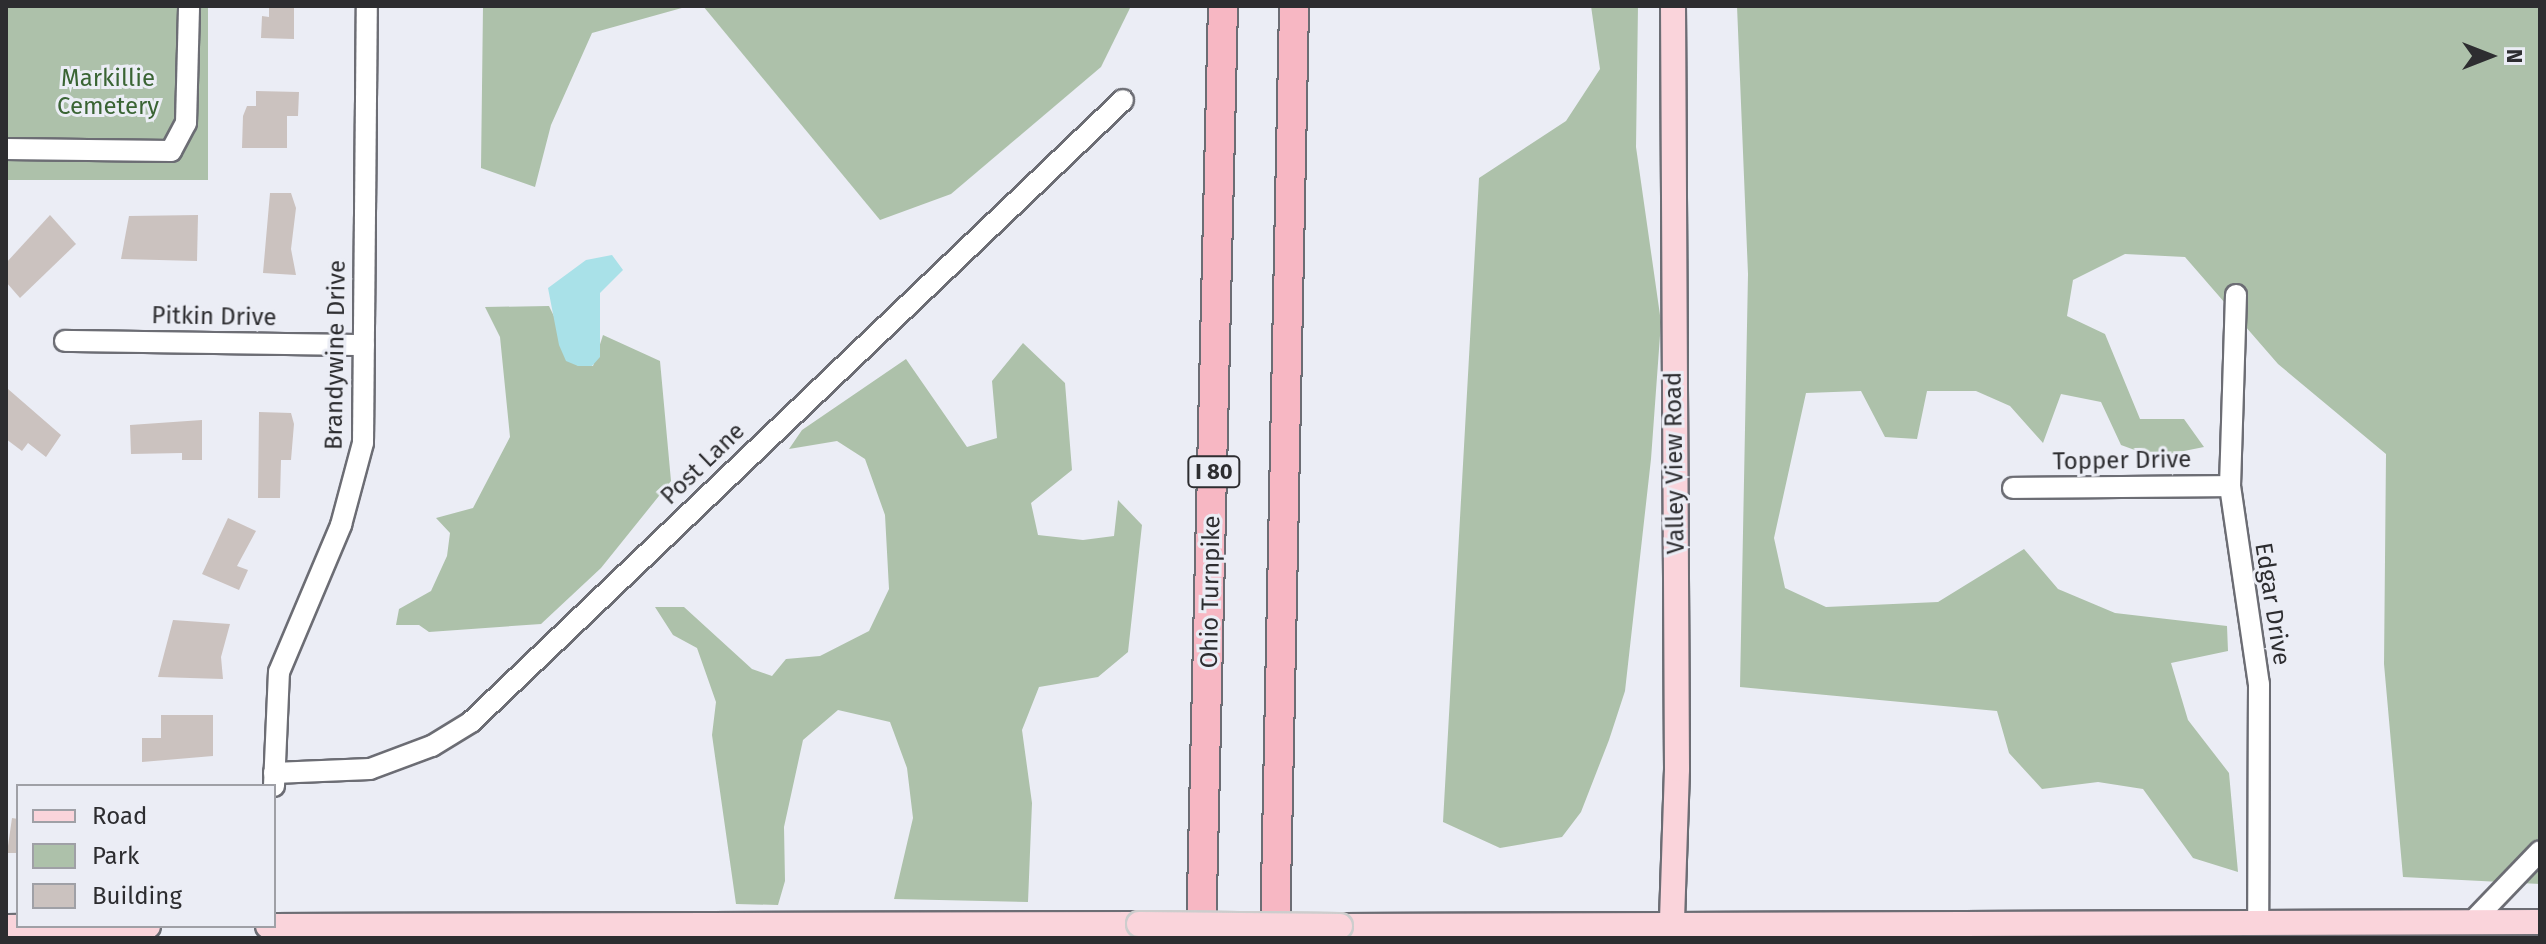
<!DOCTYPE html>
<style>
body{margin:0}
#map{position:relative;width:2546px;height:944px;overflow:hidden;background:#ebedf5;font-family:"Fira Sans",sans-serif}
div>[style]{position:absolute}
.green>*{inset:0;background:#adc1aa;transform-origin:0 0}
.water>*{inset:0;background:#a9e1e8}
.building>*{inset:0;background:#cbc2bf}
.roads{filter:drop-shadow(2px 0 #6c6d74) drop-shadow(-2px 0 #6c6d74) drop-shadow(0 2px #6c6d74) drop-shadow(0 -2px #6c6d74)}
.minor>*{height:20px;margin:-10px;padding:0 10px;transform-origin:10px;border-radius:10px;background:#fff}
.major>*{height:24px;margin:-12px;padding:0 12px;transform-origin:12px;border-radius:12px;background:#fad4db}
.highway>*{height:28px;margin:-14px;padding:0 14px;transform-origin:14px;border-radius:14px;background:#f7b7c3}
.bridges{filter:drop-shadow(2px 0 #cdcdcd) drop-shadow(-2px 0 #cdcdcd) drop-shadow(0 2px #cdcdcd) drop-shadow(0 -2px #cdcdcd)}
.major-bridge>*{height:24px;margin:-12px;padding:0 12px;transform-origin:12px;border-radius:12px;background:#fad4db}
span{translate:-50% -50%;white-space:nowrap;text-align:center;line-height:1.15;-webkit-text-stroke:6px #ebedf5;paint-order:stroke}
.shield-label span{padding:2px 6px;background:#ebedf5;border:2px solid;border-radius:6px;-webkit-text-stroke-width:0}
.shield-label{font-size:22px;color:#2d2d30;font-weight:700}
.park-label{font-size:24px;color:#3a6434}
.street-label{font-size:24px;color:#2d2d30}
.frame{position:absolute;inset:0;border:8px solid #2d2d30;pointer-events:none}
.legend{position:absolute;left:16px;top:784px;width:260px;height:144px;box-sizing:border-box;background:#ebedf5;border:2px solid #9fa0a6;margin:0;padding:10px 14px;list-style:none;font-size:24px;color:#2d2d30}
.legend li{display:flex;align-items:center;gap:16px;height:40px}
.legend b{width:40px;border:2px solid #9fa0a6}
.north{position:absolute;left:2450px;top:16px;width:80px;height:80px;-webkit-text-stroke:6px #ebedf5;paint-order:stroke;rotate:90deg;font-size:22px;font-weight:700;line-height:32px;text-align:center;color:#2d2d30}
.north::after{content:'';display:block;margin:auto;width:28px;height:36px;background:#2d2d30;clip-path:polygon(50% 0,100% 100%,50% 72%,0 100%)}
</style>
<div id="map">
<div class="green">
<i style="left:6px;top:6px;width:202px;height:174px"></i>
<i style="clip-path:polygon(483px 6px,689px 6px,592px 33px,551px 125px,535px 187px,481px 168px)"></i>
<i style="clip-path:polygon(703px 6px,1131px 6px,1101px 67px,951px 194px,880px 220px)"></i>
<i style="clip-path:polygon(1591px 6px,1638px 6px,1636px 147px,1661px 322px,1651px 459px,1625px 691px,1609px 740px,1581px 812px,1562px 837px,1500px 848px,1443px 822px,1479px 178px,1566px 121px,1600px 69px)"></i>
<i style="clip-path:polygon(1737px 6px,2540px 6px,2540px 884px,2403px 877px,2384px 664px,2386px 454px,2278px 364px,2185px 257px,2125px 254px,2073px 280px,2067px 316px,2105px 334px,2140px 419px,2184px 419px,2204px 447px,2154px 457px,2121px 445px,2101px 402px,2061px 394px,2043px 443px,2010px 406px,1976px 391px,1927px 391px,1917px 439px,1885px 437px,1861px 391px,1806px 393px,1774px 538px,1785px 588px,1826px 607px,1938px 602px,2024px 549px,2058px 589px,2115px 613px,2227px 626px,2228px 651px,2171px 663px,2188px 720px,2229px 773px,2238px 872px,2193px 858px,2143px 789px,2098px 782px,2042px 789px,2009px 753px,1997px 711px,1740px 687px,1748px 274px)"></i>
<i style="clip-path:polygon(549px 306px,578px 366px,593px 366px,603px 335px,660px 361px,671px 481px,601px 568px,541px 624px,429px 632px,419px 625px,396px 625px,399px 609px,431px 591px,447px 556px,450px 533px,436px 518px,473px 508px,510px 437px,500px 337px,485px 307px)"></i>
<i style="clip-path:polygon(1023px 343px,1065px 383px,1072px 470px,1031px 503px,1038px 535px,1083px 540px,1114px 536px,1118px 500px,1142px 525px,1128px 652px,1098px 677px,1039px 687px,1022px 730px,1032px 803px,1028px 902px,894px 899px,913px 818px,907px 768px,890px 722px,838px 710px,803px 740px,784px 827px,785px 881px,778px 905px,736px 904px,712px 735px,716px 702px,697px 648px,673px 635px,655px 607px,684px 607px,752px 669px,772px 676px,786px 659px,820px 656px,869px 631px,889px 589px,885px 515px,865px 459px,837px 441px,789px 449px,802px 430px,906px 359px,967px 447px,997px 438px,992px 381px)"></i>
</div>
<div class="water">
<i style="clip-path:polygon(612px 255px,623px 270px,600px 293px,600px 357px,592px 366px,578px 366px,566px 361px,559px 345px,548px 288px,586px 260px)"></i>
</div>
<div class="building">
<i style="clip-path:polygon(269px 6px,294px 6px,294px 39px,261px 38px,262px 16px,269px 17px)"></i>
<i style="clip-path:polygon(256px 91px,299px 92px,298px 116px,287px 116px,287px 148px,242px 148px,243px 116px,247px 106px,256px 106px)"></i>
<i style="clip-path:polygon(270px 193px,291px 193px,296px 208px,291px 249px,296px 275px,263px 273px)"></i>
<i style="clip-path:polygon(50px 215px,76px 244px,20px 298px,6px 282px,6px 263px)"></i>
<i style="clip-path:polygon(198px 215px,197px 261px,121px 259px,129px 216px)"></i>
<i style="clip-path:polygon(8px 389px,61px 435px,46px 457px,28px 443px,22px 451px,6px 439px)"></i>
<i style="clip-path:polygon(259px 412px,291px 413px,294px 424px,291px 460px,281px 460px,280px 498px,258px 498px)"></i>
<i style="clip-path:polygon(202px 420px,202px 460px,182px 460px,182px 453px,131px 454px,130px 425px)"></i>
<i style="clip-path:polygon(228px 518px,256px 531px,237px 566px,248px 570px,239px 590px,202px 574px)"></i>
<i style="clip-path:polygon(173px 620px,230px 624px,221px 657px,223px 679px,158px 677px)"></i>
<i style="clip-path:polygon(161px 715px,213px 715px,213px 756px,142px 762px,142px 738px,161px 738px)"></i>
<i style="clip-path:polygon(12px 818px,18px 819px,18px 853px,7px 853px)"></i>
</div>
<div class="roads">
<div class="minor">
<i style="left:6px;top:149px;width:165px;rotate:0.7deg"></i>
<i style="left:171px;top:151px;width:32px;rotate:-62deg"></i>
<i style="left:186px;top:123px;width:117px;rotate:-88.5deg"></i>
<i style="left:2236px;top:295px;width:191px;rotate:91.8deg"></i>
<i style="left:2230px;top:486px;width:200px;rotate:81.7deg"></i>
<i style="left:2259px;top:684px;width:237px;rotate:90.2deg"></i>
<i style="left:65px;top:341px;width:299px;rotate:0.8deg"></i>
<i style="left:2013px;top:488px;width:217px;rotate:-0.5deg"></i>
<i style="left:274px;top:773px;width:96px;rotate:-2.4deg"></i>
<i style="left:370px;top:769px;width:66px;rotate:-20.4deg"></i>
<i style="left:432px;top:746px;width:46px;rotate:-31.6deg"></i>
<i style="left:471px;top:722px;width:901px;rotate:-43.65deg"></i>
<i style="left:274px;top:786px;width:114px;rotate:-87.5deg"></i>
<i style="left:279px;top:672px;width:160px;rotate:-67.1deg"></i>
<i style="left:341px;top:525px;width:85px;rotate:-75deg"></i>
<i style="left:363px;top:443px;width:437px;rotate:-89.5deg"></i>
<i style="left:2472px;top:922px;width:98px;rotate:-46.2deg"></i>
</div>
<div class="major">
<i style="left:1672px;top:920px;width:151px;rotate:-88.1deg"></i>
<i style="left:1677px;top:769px;width:763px;rotate:-90.3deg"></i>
<i style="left:268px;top:926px;width:871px;rotate:-0.13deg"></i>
<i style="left:1340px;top:926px;width:1200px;rotate:-0.19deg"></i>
<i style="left:6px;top:927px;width:142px;rotate:-0.4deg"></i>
</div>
<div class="highway">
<i style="left:1201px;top:938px;width:932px;rotate:-88.65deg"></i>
<i style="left:1275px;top:938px;width:932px;rotate:-88.83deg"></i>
</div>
</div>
<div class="bridges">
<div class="major-bridge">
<i style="left:1139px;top:924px;width:201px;rotate:0.6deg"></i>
</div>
</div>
<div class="shield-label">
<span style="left:1214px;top:472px">I 80</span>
</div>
<div class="park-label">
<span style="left:108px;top:93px">Markillie<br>Cemetery</span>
</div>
<div class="street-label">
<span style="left:214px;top:317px;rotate:1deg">Pitkin Drive</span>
<span style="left:336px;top:355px;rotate:-89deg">Brandywine Drive</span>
<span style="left:2122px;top:461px;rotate:-1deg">Topper Drive</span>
<span style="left:1675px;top:463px;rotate:-91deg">Valley View Road</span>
<span style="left:703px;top:464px;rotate:-44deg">Post Lane</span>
<span style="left:1211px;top:592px;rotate:-89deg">Ohio Turnpike</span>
<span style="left:2272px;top:604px;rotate:81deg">Edgar Drive</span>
</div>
<div class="frame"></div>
<ul class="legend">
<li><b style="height:10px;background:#fad4db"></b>Road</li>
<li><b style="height:22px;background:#adc1aa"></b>Park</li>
<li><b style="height:22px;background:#cbc2bf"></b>Building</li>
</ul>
<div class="north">N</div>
</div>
